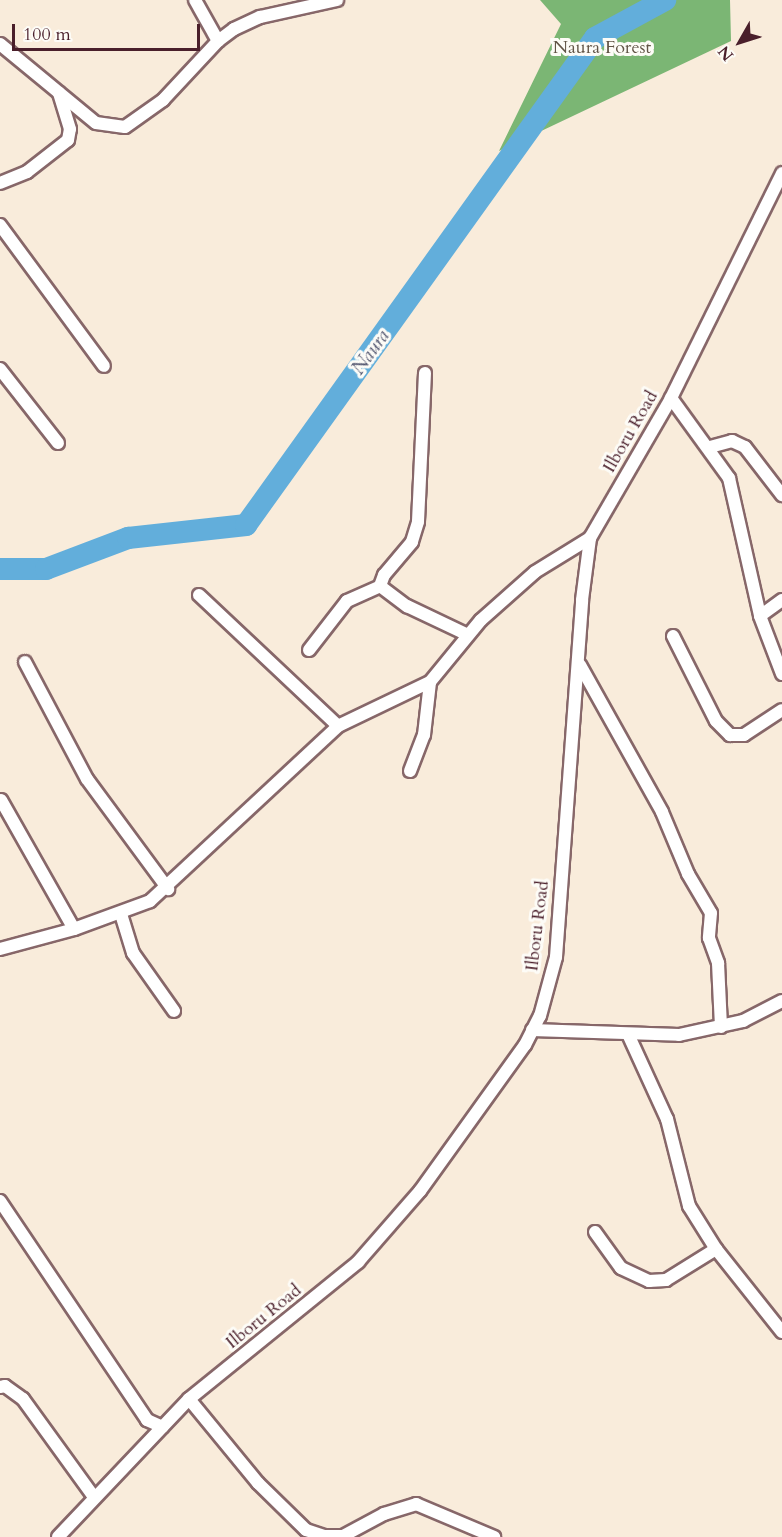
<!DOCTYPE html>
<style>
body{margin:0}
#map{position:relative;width:782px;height:1537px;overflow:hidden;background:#f9ecdb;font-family:Cardo,serif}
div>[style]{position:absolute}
.forest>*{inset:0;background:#7bb674}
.river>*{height:22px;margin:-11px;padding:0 11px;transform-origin:11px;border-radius:11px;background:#62aedb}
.roads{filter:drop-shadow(2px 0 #876769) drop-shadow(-2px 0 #876769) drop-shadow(0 2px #876769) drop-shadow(0 -2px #876769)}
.minor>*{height:12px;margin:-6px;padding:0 6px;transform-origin:6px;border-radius:6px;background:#fff}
span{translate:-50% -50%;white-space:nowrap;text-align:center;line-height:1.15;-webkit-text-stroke:6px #fdfcf7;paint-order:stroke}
.park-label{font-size:18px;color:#625547}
.street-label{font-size:18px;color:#4a1f2b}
.water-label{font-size:20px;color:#545871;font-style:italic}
.north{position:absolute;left:710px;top:12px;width:60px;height:60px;-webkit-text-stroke:4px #fdfcf7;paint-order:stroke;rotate:231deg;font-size:16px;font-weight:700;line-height:24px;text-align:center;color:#4a1f2b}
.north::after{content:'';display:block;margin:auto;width:21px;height:27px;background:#4a1f2b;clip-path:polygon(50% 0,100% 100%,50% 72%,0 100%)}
.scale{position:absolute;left:12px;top:24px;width:188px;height:27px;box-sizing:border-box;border:3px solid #4a1f2b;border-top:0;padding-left:8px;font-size:18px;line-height:21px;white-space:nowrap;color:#4a1f2b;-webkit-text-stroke:4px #fdfcf7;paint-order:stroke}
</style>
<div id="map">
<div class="forest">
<i style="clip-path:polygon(540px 0,730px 0,731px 41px,499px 151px,561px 24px)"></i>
</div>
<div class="river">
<i style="left:0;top:569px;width:46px"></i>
<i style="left:46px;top:569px;width:88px;rotate:-20.7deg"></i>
<i style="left:128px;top:538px;width:119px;rotate:-6.3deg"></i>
<i style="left:246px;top:525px;width:599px;rotate:-54.37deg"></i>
<i style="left:595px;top:38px;width:80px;rotate:-28.5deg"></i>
</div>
<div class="roads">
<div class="minor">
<i style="left:195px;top:0;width:47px;rotate:60.7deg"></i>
<i style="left:0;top:44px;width:124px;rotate:39.5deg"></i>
<i style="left:96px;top:123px;width:29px;rotate:8deg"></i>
<i style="left:125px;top:127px;width:47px;rotate:-35.4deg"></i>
<i style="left:163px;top:100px;width:81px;rotate:-47deg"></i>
<i style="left:218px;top:41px;width:20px;rotate:-37deg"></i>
<i style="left:234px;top:29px;width:29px;rotate:-25deg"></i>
<i style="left:260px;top:17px;width:79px;rotate:-12.4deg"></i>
<i style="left:0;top:183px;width:29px;rotate:-22deg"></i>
<i style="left:27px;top:172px;width:52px;rotate:-38deg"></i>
<i style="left:68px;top:140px;width:11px;rotate:-80deg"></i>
<i style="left:70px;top:129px;width:38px;rotate:-107deg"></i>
<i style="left:0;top:225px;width:175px;rotate:53.6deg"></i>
<i style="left:0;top:369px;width:94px;rotate:51.9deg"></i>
<i style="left:425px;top:373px;width:149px;rotate:92.7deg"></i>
<i style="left:418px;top:522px;width:21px;rotate:107deg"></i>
<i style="left:412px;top:542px;width:43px;rotate:130.3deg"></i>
<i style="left:384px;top:575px;width:12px;rotate:110deg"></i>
<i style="left:380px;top:586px;width:34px;rotate:37deg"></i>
<i style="left:407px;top:606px;width:65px;rotate:25.4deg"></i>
<i style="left:671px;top:398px;width:99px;rotate:54.1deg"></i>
<i style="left:729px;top:478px;width:141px;rotate:77.3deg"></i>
<i style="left:760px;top:616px;width:62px;rotate:69.2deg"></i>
<i style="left:710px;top:447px;width:23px;rotate:-15deg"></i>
<i style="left:732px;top:441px;width:14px;rotate:25deg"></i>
<i style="left:745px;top:447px;width:61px;rotate:52.4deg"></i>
<i style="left:199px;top:595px;width:191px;rotate:43.3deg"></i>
<i style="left:760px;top:616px;width:27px;rotate:-36deg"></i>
<i style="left:673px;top:636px;width:95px;rotate:63.2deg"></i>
<i style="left:716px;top:721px;width:20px;rotate:45deg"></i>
<i style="left:730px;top:735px;width:14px"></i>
<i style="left:744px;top:735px;width:45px;rotate:-33.3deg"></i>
<i style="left:309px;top:650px;width:62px;rotate:-52.2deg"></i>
<i style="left:347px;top:601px;width:36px;rotate:-24deg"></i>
<i style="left:25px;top:662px;width:132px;rotate:62.1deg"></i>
<i style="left:87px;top:779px;width:137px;rotate:53.6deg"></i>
<i style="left:580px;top:665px;width:168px;rotate:60.8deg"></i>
<i style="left:662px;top:812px;width:67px;rotate:67.2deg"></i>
<i style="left:688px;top:874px;width:45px;rotate:59.5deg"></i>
<i style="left:711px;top:913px;width:25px;rotate:95deg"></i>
<i style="left:709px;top:938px;width:27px;rotate:70deg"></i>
<i style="left:718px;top:963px;width:64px;rotate:87.3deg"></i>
<i style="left:410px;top:771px;width:39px;rotate:-69deg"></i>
<i style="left:424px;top:735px;width:53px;rotate:-83.5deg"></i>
<i style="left:1px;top:800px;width:148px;rotate:60.5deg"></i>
<i style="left:121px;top:914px;width:41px;rotate:72.9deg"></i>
<i style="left:133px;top:953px;width:71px;rotate:54.7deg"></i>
<i style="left:0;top:949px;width:77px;rotate:-15.1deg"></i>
<i style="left:74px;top:929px;width:81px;rotate:-20.2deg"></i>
<i style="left:150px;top:901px;width:257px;rotate:-42.9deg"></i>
<i style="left:338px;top:726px;width:102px;rotate:-25.6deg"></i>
<i style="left:430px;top:682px;width:80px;rotate:-50.6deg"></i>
<i style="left:481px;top:620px;width:72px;rotate:-41.6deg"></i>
<i style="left:535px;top:572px;width:65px;rotate:-31.7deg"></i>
<i style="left:532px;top:1030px;width:147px;rotate:1.9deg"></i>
<i style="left:679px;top:1035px;width:66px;rotate:-12.3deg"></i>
<i style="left:743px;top:1021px;width:44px;rotate:-27.1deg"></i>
<i style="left:628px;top:1034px;width:94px;rotate:65.4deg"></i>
<i style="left:667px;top:1119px;width:90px;rotate:75.8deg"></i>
<i style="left:689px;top:1206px;width:51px;rotate:57.9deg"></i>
<i style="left:716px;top:1249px;width:106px;rotate:51.5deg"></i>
<i style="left:0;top:1201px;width:264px;rotate:56.1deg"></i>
<i style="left:147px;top:1420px;width:17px;rotate:24deg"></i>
<i style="left:595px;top:1232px;width:44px;rotate:54.2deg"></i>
<i style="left:621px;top:1268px;width:31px;rotate:25deg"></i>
<i style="left:649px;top:1281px;width:17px;rotate:-3deg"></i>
<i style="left:666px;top:1280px;width:59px;rotate:-31.8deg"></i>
<i style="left:0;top:1387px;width:5px;rotate:-11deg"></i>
<i style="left:5px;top:1386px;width:22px;rotate:36deg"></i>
<i style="left:23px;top:1399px;width:121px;rotate:54.1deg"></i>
<i style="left:189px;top:1399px;width:109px;rotate:50.6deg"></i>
<i style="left:258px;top:1483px;width:67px;rotate:44.4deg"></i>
<i style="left:306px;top:1530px;width:19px;rotate:18deg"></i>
<i style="left:324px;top:1536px;width:19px"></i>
<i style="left:343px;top:1536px;width:47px;rotate:-28.2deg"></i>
<i style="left:384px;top:1514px;width:34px;rotate:-17deg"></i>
<i style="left:416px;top:1504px;width:85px;rotate:22.9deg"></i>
<i style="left:58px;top:1537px;width:190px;rotate:-46.5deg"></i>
<i style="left:189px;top:1399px;width:218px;rotate:-39deg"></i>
<i style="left:358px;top:1262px;width:94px;rotate:-48.9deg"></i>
<i style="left:420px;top:1191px;width:180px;rotate:-54.3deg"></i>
<i style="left:525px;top:1045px;width:33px;rotate:-63deg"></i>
<i style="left:540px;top:1016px;width:61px;rotate:-74.8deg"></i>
<i style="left:556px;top:957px;width:358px;rotate:-85.8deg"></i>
<i style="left:582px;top:600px;width:63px;rotate:-82.6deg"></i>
<i style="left:590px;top:538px;width:162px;rotate:-59.9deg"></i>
<i style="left:671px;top:398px;width:251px;rotate:-63.7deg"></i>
</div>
</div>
<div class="park-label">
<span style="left:602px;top:48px">Naura Forest</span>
</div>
<div class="street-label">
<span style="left:631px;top:432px;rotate:-60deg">Ilboru Road</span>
<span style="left:538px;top:926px;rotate:-83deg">Ilboru Road</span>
<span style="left:264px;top:1317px;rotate:-39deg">Ilboru Road</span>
</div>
<div class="water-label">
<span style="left:370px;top:352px;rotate:-54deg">Naura</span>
</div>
<div class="north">N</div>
<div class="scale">100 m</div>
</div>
